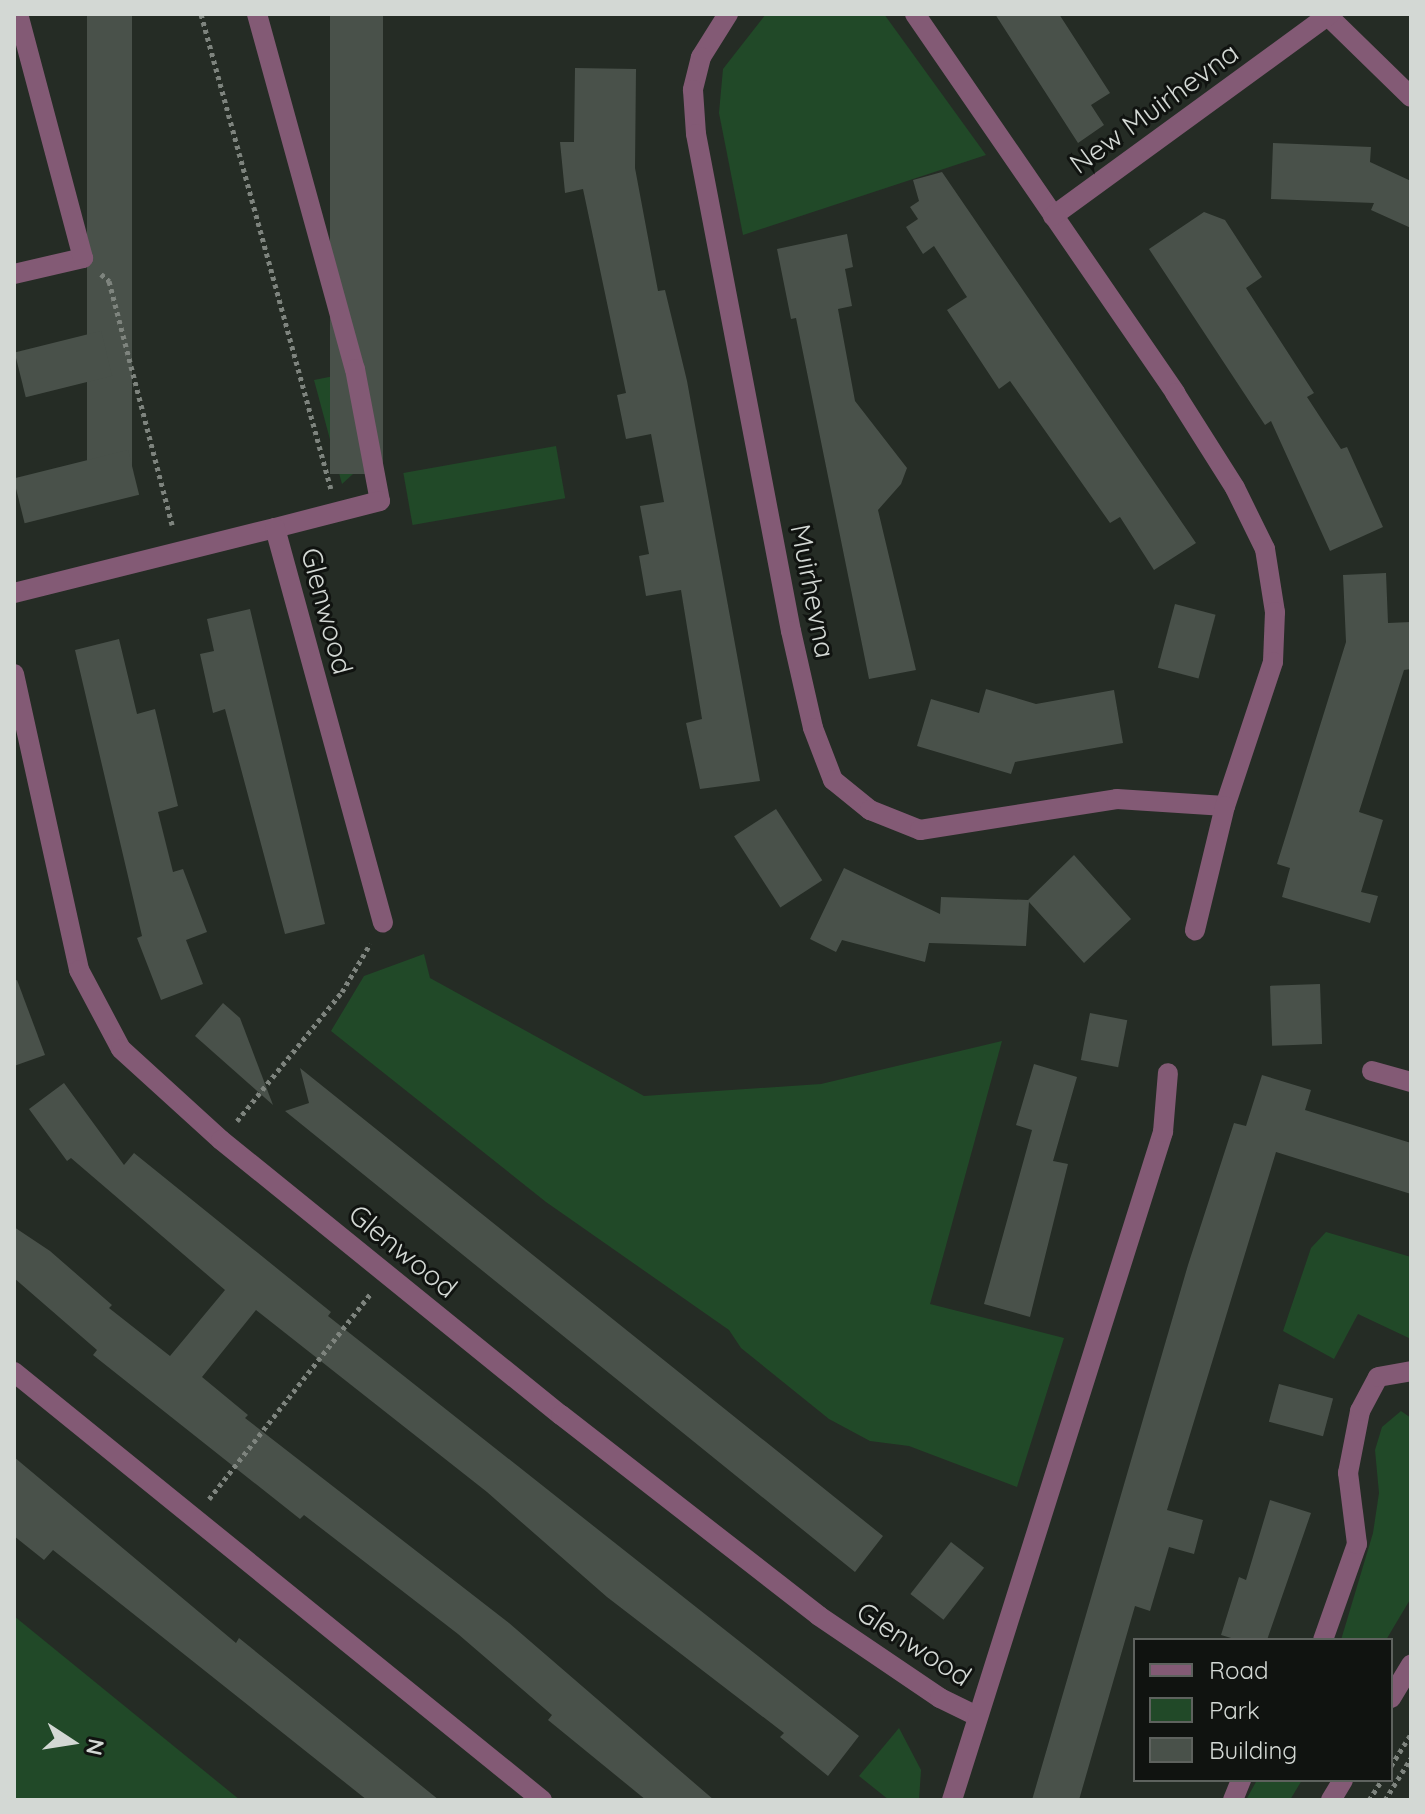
<!DOCTYPE html>
<style>
body{margin:0}
#map{position:relative;width:1425px;height:1814px;overflow:hidden;background:#252c25;font-family:Quicksand,sans-serif}
div>[style]{position:absolute}
.green>*{inset:0;background:#214928;transform-origin:0 0}
.building>*{inset:0;background:#49514a;transform-origin:0 0}
.path>*{height:5px;margin-top:-2.5px;transform-origin:0;background:repeating-linear-gradient(90deg,#7e847e 0 4px,transparent 0 8px)}
.minor>*{height:20px;margin:-10px;padding:0 10px;transform-origin:10px;border-radius:10px;background:#835a75}
span{translate:-50% -50%;white-space:nowrap;text-align:center;line-height:1.15;-webkit-text-stroke:6px #101310;paint-order:stroke}
.street-label{font-size:28px;color:#d3d8d4}
.frame{position:absolute;inset:0;border:16px solid #d3d8d4;pointer-events:none}
.legend{position:absolute;left:1133px;top:1638px;width:260px;height:144px;box-sizing:border-box;background:#101310;border:2px solid #5e625e;margin:0;padding:10px 14px;list-style:none;font-size:24px;color:#d3d8d4}
.legend li{display:flex;align-items:center;gap:16px;height:40px}
.legend b{width:40px;border:2px solid #5e625e}
.north{position:absolute;left:32px;top:1702px;width:80px;height:80px;-webkit-text-stroke:6px #101310;paint-order:stroke;rotate:102deg;font-size:22px;font-weight:700;line-height:32px;text-align:center;color:#d3d8d4}
.north::after{content:'';display:block;margin:auto;width:28px;height:36px;background:#d3d8d4;clip-path:polygon(50% 0,100% 100%,50% 72%,0 100%)}
</style>
<div id="map">
<div class="green">
<i style="clip-path:polygon(766px 14px,884px 14px,986px 155px,743px 235px,719px 113px,723px 69px)"></i>
<i style="clip-path:polygon(339px 375px,355px 453px,353px 474px,342px 484px,314px 380px)"></i>
<i style="left:556px;top:446px;width:53px;height:155px;rotate:80deg"></i>
<i style="clip-path:polygon(424px 954px,430px 978px,644px 1096px,821px 1084px,1002px 1041px,930px 1304px,1064px 1338px,1017px 1487px,909px 1446px,870px 1441px,829px 1419px,741px 1348px,729px 1330px,546px 1202px,331px 1031px,364px 976px)"></i>
<i style="clip-path:polygon(1326px 1232px,1411px 1257px,1411px 1339px,1358px 1314px,1334px 1359px,1283px 1331px,1311px 1248px)"></i>
<i style="clip-path:polygon(1401px 1411px,1411px 1418px,1411px 1598px,1386px 1640px,1341px 1640px,1373px 1533px,1379px 1493px,1375px 1450px,1382px 1427px)"></i>
<i style="clip-path:polygon(14px 1616px,240px 1800px,14px 1800px)"></i>
<i style="clip-path:polygon(899px 1728px,921px 1770px,919px 1800px,889px 1800px,859px 1776px)"></i>
<i style="clip-path:polygon(1257px 1780px,1302px 1780px,1290px 1800px,1246px 1800px)"></i>
</div>
<div class="building">
<i style="left:87px;top:14px;width:45px;height:459px"></i>
<i style="left:330px;top:14px;width:53px;height:460px"></i>
<i style="clip-path:polygon(995px 14px,1059px 14px,1110px 93px,1091px 105px,1104px 125px,1078px 143px)"></i>
<i style="clip-path:polygon(575px 68px,636px 69px,635px 168px,658px 291px,665px 290px,687px 381px,760px 781px,700px 789px,686px 723px,702px 719px,681px 590px,646px 596px,639px 556px,649px 554px,640px 506px,664px 502px,651px 434px,626px 439px,617px 395px,626px 393px,583px 189px,565px 193px,560px 142px,574px 142px)"></i>
<i style="clip-path:polygon(1273px 143px,1371px 147px,1370px 162px,1411px 181px,1411px 228px,1371px 210px,1374px 203px,1271px 199px)"></i>
<i style="clip-path:polygon(942px 172px,1196px 543px,1154px 570px,1120px 517px,1110px 523px,1010px 381px,999px 389px,947px 310px,967px 297px,934px 246px,923px 254px,906px 227px,918px 219px,910px 207px,919px 201px,913px 180px)"></i>
<i style="clip-path:polygon(1204px 212px,1225px 220px,1262px 277px,1246px 288px,1314px 393px,1307px 397px,1341px 449px,1347px 447px,1383px 527px,1330px 551px,1271px 421px,1265px 425px,1149px 249px)"></i>
<i style="clip-path:polygon(847px 234px,853px 267px,845px 269px,852px 306px,838px 309px,855px 401px,907px 468px,901px 484px,878px 510px,916px 670px,869px 679px,796px 318px,791px 319px,777px 249px)"></i>
<i style="left:101px;top:331px;width:46px;height:89px;rotate:76deg"></i>
<i style="left:128px;top:450px;width:46px;height:118px;rotate:76deg"></i>
<i style="clip-path:polygon(1386px 573px,1388px 623px,1411px 622px,1411px 669px,1404px 670px,1359px 812px,1383px 820px,1361px 892px,1378px 896px,1370px 923px,1282px 897px,1290px 868px,1277px 864px,1346px 642px,1343px 575px)"></i>
<i style="left:1175px;top:604px;width:42px;height:66px;rotate:15deg"></i>
<i style="clip-path:polygon(250px 609px,325px 924px,285px 934px,225px 709px,213px 713px,200px 654px,214px 651px,207px 619px)"></i>
<i style="clip-path:polygon(119px 639px,137px 714px,155px 709px,178px 806px,158px 812px,173px 872px,183px 869px,207px 932px,186px 940px,203px 984px,161px 1000px,137px 938px,142px 936px,75px 650px)"></i>
<i style="clip-path:polygon(986px 689px,1036px 704px,1114px 690px,1123px 743px,1015px 762px,1011px 774px,917px 746px,931px 699px,979px 713px)"></i>
<i style="left:776px;top:809px;width:85px;height:50px;rotate:57deg"></i>
<i style="clip-path:polygon(1074px 855px,1131px 919px,1084px 963px,1029px 902px,1026px 946px,929px 943px,925px 962px,842px 940px,836px 952px,810px 939px,844px 868px,940px 914px,941px 897px,1028px 900px)"></i>
<i style="clip-path:polygon(17px 980px,45px 1055px,14px 1066px,14px 981px)"></i>
<i style="left:1320px;top:984px;width:60px;height:50px;rotate:88deg"></i>
<i style="clip-path:polygon(223px 1003px,240px 1018px,273px 1105px,195px 1036px)"></i>
<i style="left:1090px;top:1013px;width:38px;height:48px;rotate:11deg"></i>
<i style="clip-path:polygon(1034px 1064px,1077px 1077px,1053px 1161px,1068px 1164px,1030px 1317px,984px 1304px,1032px 1130px,1016px 1125px)"></i>
<i style="clip-path:polygon(300px 1068px,883px 1536px,855px 1572px,285px 1111px,309px 1103px)"></i>
<i style="clip-path:polygon(1262px 1075px,1311px 1090px,1305px 1110px,1411px 1143px,1411px 1194px,1276px 1152px,1167px 1510px,1203px 1520px,1194px 1554px,1169px 1547px,1150px 1611px,1135px 1606px,1079px 1800px,1032px 1800px,1188px 1265px,1234px 1123px,1246px 1126px)"></i>
<i style="clip-path:polygon(64px 1083px,124px 1165px,134px 1153px,331px 1312px,328px 1316px,859px 1736px,828px 1776px,780px 1737px,784px 1733px,607px 1597px,487px 1492px,256px 1310px,202px 1377px,248px 1415px,245px 1418px,509px 1623px,714px 1800px,646px 1800px,548px 1720px,552px 1715px,458px 1634px,304px 1515px,300px 1519px,93px 1355px,97px 1350px,14px 1278px,14px 1227px,50px 1251px,112px 1305px,109px 1308px,170px 1356px,225px 1290px,71px 1158px,67px 1161px,29px 1109px)"></i>
<i style="left:1279px;top:1384px;width:56px;height:39px;rotate:15deg"></i>
<i style="clip-path:polygon(14px 1457px,236px 1643px,239px 1638px,439px 1800px,367px 1800px,53px 1550px,44px 1560px,14px 1536px)"></i>
<i style="clip-path:polygon(1270px 1500px,1311px 1513px,1267px 1640px,1238px 1640px,1221px 1635px,1239px 1577px,1246px 1580px)"></i>
<i style="left:951px;top:1542px;width:42px;height:66px;rotate:38deg"></i>
</div>
<div class="path">
<i style="left:201px;top:14px;width:492px;rotate:74.7deg"></i>
<i style="left:101px;top:274px;width:11px;rotate:41deg"></i>
<i style="left:109px;top:281px;width:252px;rotate:75.5deg"></i>
<i style="left:237px;top:1121px;width:166px;rotate:-50.9deg"></i>
<i style="left:342px;top:992px;width:56px;rotate:-59.7deg"></i>
<i style="left:209px;top:1499px;width:262px;rotate:-51.8deg"></i>
<i style="left:1391px;top:1766px;width:38px;rotate:-58deg"></i>
<i style="left:1369px;top:1800px;width:24px;rotate:-57deg"></i>
<i style="left:1385px;top:1800px;width:49px;rotate:-58.2deg"></i>
</div>
<div class="minor">
<i style="left:257px;top:14px;width:368px;rotate:74.6deg"></i>
<i style="left:355px;top:369px;width:134px;rotate:79.3deg"></i>
<i style="left:380px;top:501px;width:108px;rotate:165.6deg"></i>
<i style="left:728px;top:14px;width:51px;rotate:122.1deg"></i>
<i style="left:701px;top:57px;width:34px;rotate:104deg"></i>
<i style="left:693px;top:90px;width:44px;rotate:86.1deg"></i>
<i style="left:696px;top:134px;width:506px;rotate:79.18deg"></i>
<i style="left:791px;top:631px;width:99px;rotate:77.2deg"></i>
<i style="left:813px;top:728px;width:56px;rotate:69deg"></i>
<i style="left:833px;top:780px;width:48px;rotate:39deg"></i>
<i style="left:870px;top:810px;width:54px;rotate:21.8deg"></i>
<i style="left:920px;top:830px;width:199px;rotate:-8.9deg"></i>
<i style="left:1117px;top:799px;width:108px;rotate:3.7deg"></i>
<i style="left:915px;top:14px;width:460px;rotate:55.5deg"></i>
<i style="left:1175px;top:393px;width:112px;rotate:57.7deg"></i>
<i style="left:1235px;top:488px;width:68px;rotate:63.8deg"></i>
<i style="left:1265px;top:549px;width:64px;rotate:81deg"></i>
<i style="left:1275px;top:612px;width:50px;rotate:92.3deg"></i>
<i style="left:1273px;top:662px;width:152px;rotate:108.4deg"></i>
<i style="left:1225px;top:806px;width:128px;rotate:103.6deg"></i>
<i style="left:1328px;top:16px;width:116px;rotate:44.3deg"></i>
<i style="left:1053px;top:216px;width:343px;rotate:-36.1deg"></i>
<i style="left:14px;top:274px;width:71px;rotate:-13.1deg"></i>
<i style="left:83px;top:258px;width:253px;rotate:-104.9deg"></i>
<i style="left:14px;top:593px;width:269px;rotate:-14deg"></i>
<i style="left:275px;top:528px;width:409px;rotate:74.7deg"></i>
<i style="left:14px;top:674px;width:303px;rotate:77.6deg"></i>
<i style="left:79px;top:970px;width:89px;rotate:62deg"></i>
<i style="left:121px;top:1049px;width:135px;rotate:42.3deg"></i>
<i style="left:221px;top:1140px;width:437px;rotate:39deg"></i>
<i style="left:561px;top:1415px;width:327px;rotate:37.9deg"></i>
<i style="left:819px;top:1616px;width:146px;rotate:34.1deg"></i>
<i style="left:940px;top:1698px;width:41px;rotate:25.9deg"></i>
<i style="left:1372px;top:1071px;width:41px;rotate:15.8deg"></i>
<i style="left:14px;top:1372px;width:680px;rotate:39.03deg"></i>
<i style="left:1323px;top:1640px;width:102px;rotate:-70.5deg"></i>
<i style="left:1357px;top:1544px;width:72px;rotate:-97.2deg"></i>
<i style="left:1348px;top:1473px;width:63px;rotate:-79deg"></i>
<i style="left:1360px;top:1411px;width:38px;rotate:-62deg"></i>
<i style="left:1378px;top:1377px;width:34px;rotate:-10deg"></i>
<i style="left:1391px;top:1698px;width:39px;rotate:-59deg"></i>
<i style="left:952px;top:1800px;width:701px;rotate:-72.47deg"></i>
<i style="left:1163px;top:1132px;width:59px;rotate:-85.2deg"></i>
<i style="left:1233px;top:1800px;width:22px;rotate:-68deg"></i>
<i style="left:1331px;top:1800px;width:23px;rotate:-59deg"></i>
</div>
<div class="street-label">
<span style="left:1154px;top:108px;rotate:-36deg">New Muirhevna</span>
<span style="left:813px;top:591px;rotate:79deg">Muirhevna</span>
<span style="left:327px;top:611px;rotate:75deg">Glenwood</span>
<span style="left:403px;top:1251px;rotate:39deg">Glenwood</span>
<span style="left:914px;top:1644px;rotate:33deg">Glenwood</span>
</div>
<div class="frame"></div>
<ul class="legend">
<li><b style="height:10px;background:#835a75"></b>Road</li>
<li><b style="height:22px;background:#214928"></b>Park</li>
<li><b style="height:22px;background:#49514a"></b>Building</li>
</ul>
<div class="north">N</div>
</div>
